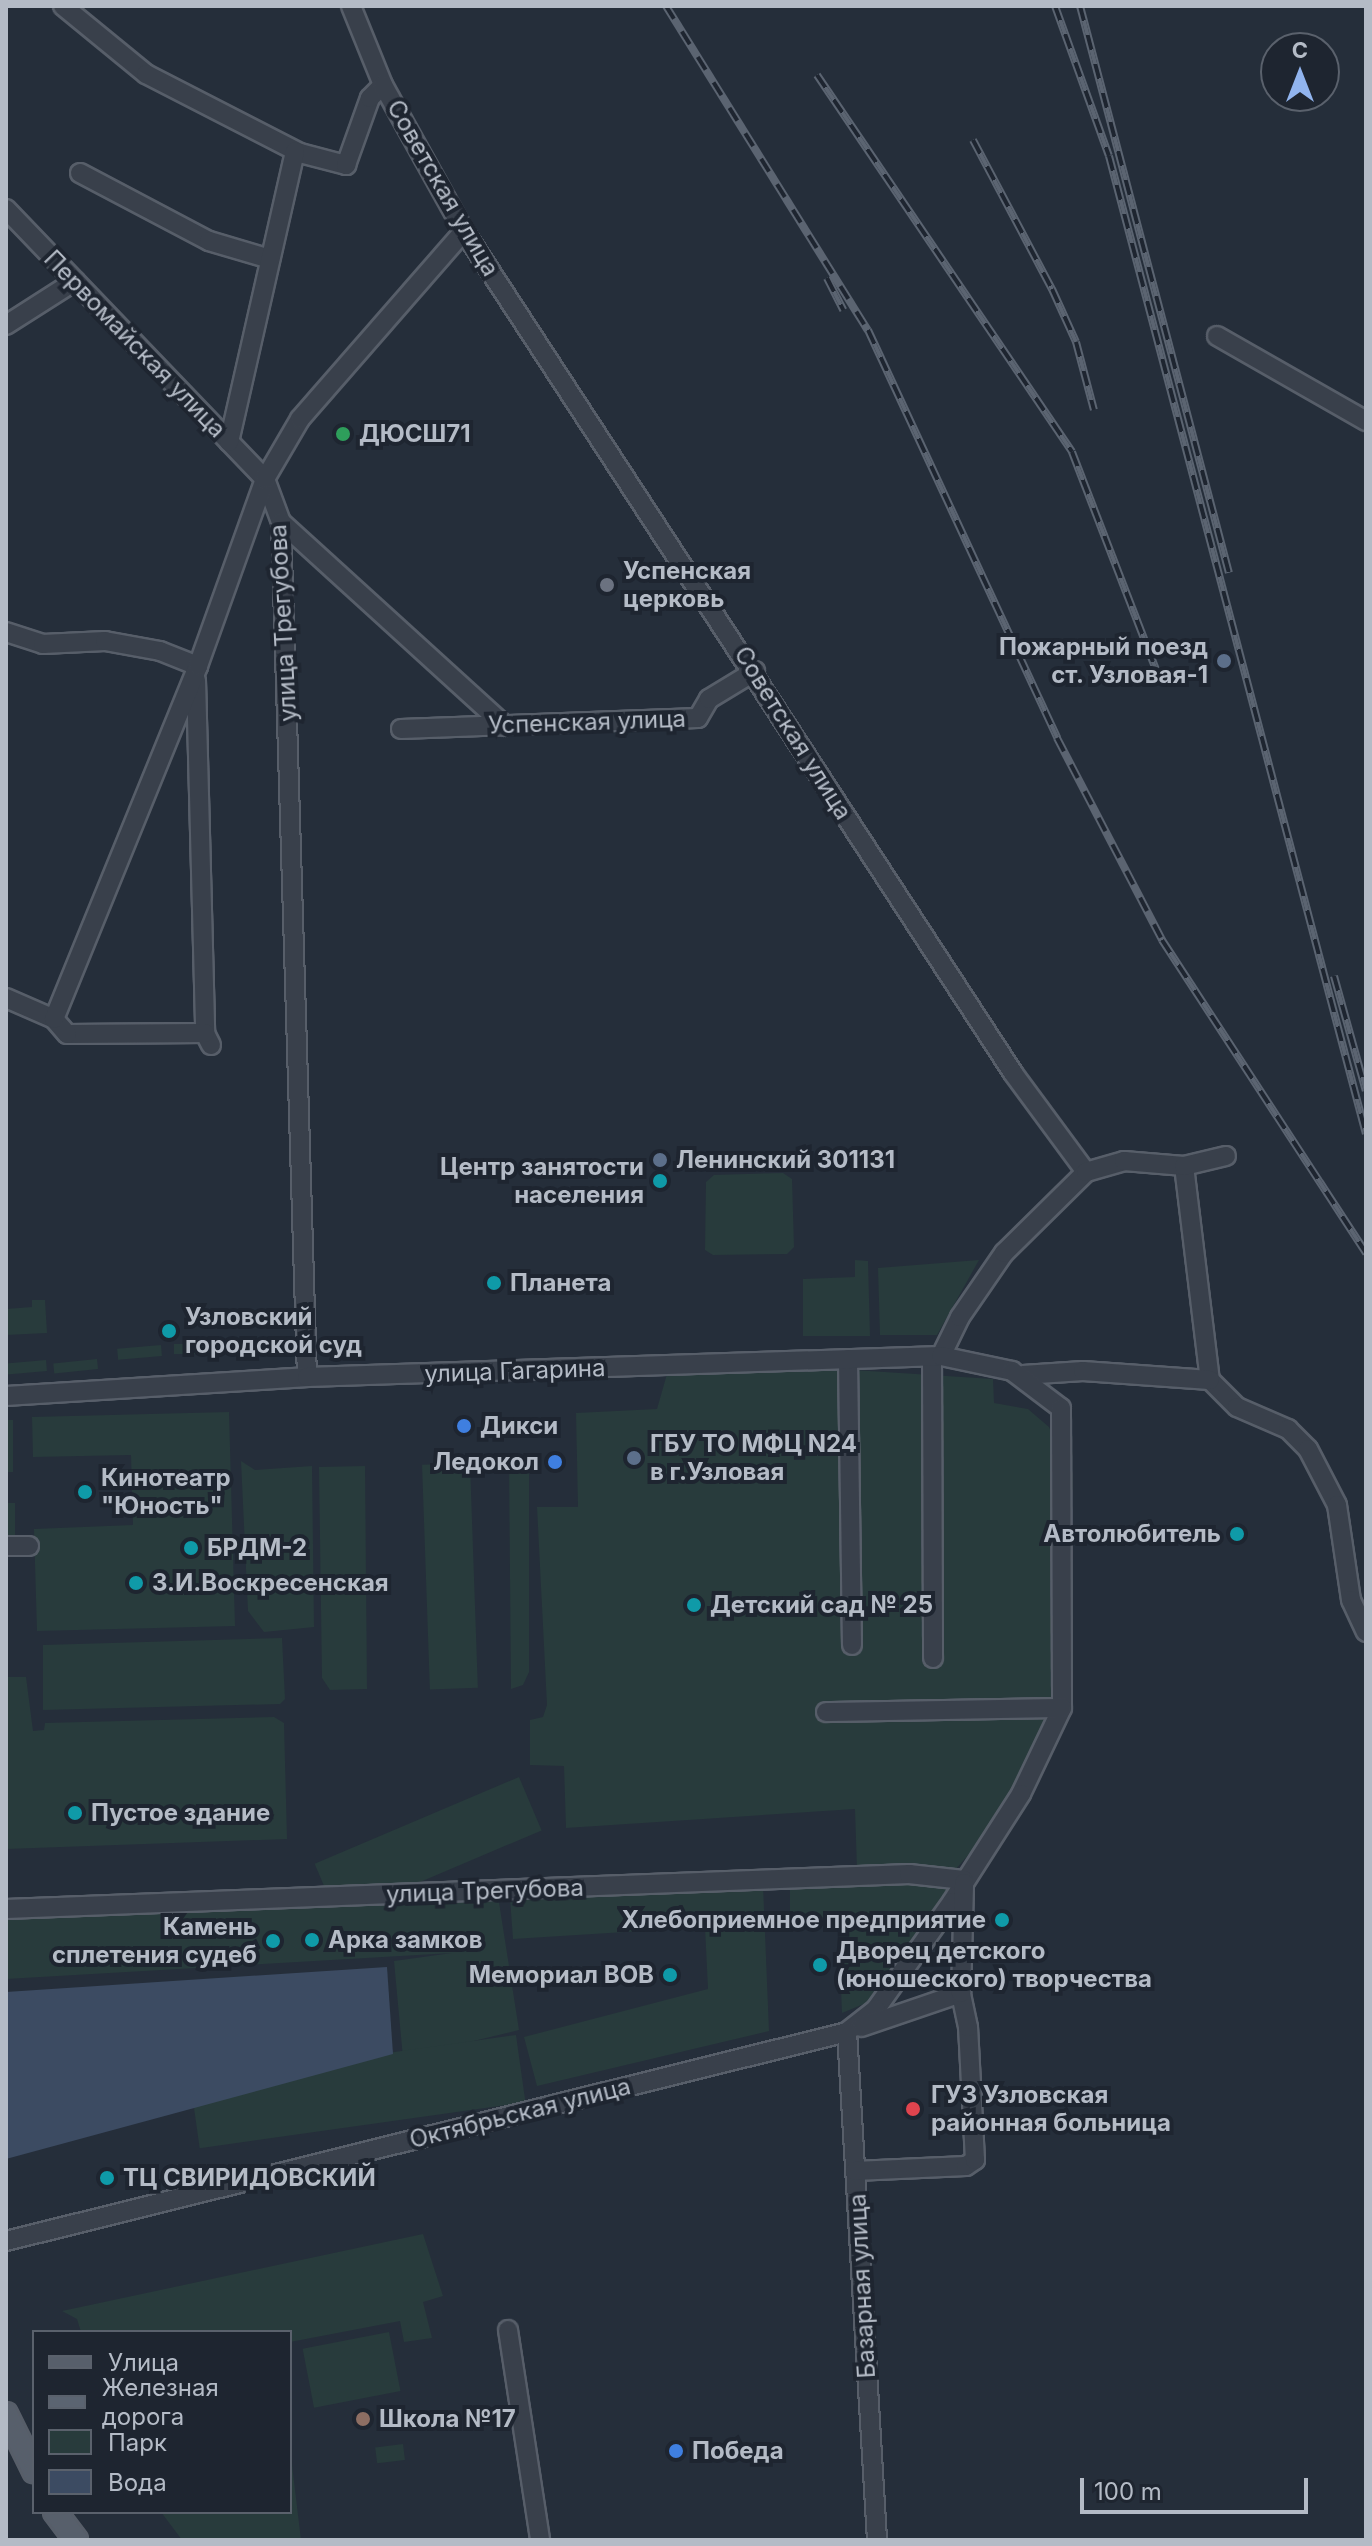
<!DOCTYPE html>
<meta charset="utf-8">
<style>
body{margin:0}
#map{position:relative;width:1372px;height:2546px;overflow:hidden;background:#252e3a;font-family:Inter,sans-serif}
div>[style]{position:absolute}
.green>*{inset:0;background:#283b3c;transform-origin:0 0}
.water>*{inset:0;background:#3c4b62}
.roads{filter:drop-shadow(2px 0 #575e69) drop-shadow(-2px 0 #575e69) drop-shadow(0 2px #575e69) drop-shadow(0 -2px #575e69)}
.minor>*{height:18px;margin:-9px;padding:0 9px;transform-origin:9px;border-radius:9px;background:#39404b}
.major>*{height:22px;margin:-11px;padding:0 11px;transform-origin:11px;border-radius:11px;background:#575f6b}
.rail>*{height:8px;margin-top:-4px;transform-origin:0;background:repeating-linear-gradient(90deg,#1e2530 0 15px,#5b6471 0 30px);box-sizing:border-box;border-block:2px solid #5b6471}
.dots>*{width:22px;height:22px;translate:-50% -50%;box-sizing:border-box;border:4px solid #1e2530;border-radius:50%}
span{translate:-50% -50%;white-space:nowrap;text-align:center;line-height:1.15;-webkit-text-stroke:8px #1e2530;paint-order:stroke}
.street-label{font-size:24px;color:#b4bbc6}
.poi-label{font-size:24px;color:#b4bbc6;font-weight:700}
.left{translate:0 -50%;text-align:left}
.right{translate:-100% -50%;text-align:right}
.frame{position:absolute;inset:0;border:8px solid #b4bbc6;pointer-events:none}
.legend{position:absolute;left:32px;top:2330px;width:260px;height:184px;box-sizing:border-box;background:#1e2530;border:2px solid #5a616c;margin:0;padding:10px 14px;list-style:none;font-size:24px;color:#b4bbc6}
.legend li{display:flex;align-items:center;gap:16px;height:40px}
.legend b{width:40px;border:2px solid #5a616c}
.north{position:absolute;left:1260px;top:32px;width:80px;height:80px;box-sizing:border-box;background:#1e2530;border:2px solid #5a616c;border-radius:50%;rotate:0deg;font-size:22px;font-weight:700;line-height:32px;text-align:center;color:#b4bbc6}
.north::after{content:'';display:block;margin:auto;width:28px;height:36px;background:#91b4ee;clip-path:polygon(50% 0,100% 100%,50% 72%,0 100%)}
.scale{position:absolute;left:1080px;top:2478px;width:228px;height:36px;box-sizing:border-box;border:4px solid #b4bbc6;border-top:0;padding-left:10px;font-size:24px;line-height:28px;white-space:nowrap;color:#b4bbc6;-webkit-text-stroke:6px #1e2530;paint-order:stroke}
</style>
<div id="map">
<div class="green">
<i style="clip-path:polygon(783px 1173px,792px 1179px,794px 1247px,787px 1254px,713px 1255px,705px 1250px,706px 1182px,714px 1175px)"></i>
<i style="clip-path:polygon(855px 1260px,868px 1261px,870px 1336px,803px 1336px,803px 1279px,855px 1277px)"></i>
<i style="clip-path:polygon(979px 1260px,937px 1335px,880px 1335px,878px 1268px)"></i>
<i style="clip-path:polygon(32px 1300px,45px 1300px,47px 1333px,6px 1335px,6px 1309px,32px 1307px)"></i>
<i style="left:218px;top:1344px;width:10px;height:44px;rotate:90deg"></i>
<i style="left:161px;top:1345px;width:11px;height:44px;rotate:85deg"></i>
<i style="left:97px;top:1359px;width:10px;height:44px;rotate:84deg"></i>
<i style="left:46px;top:1360px;width:11px;height:40px;rotate:85deg"></i>
<i style="clip-path:polygon(838px 1369px,993px 1379px,994px 1403px,1028px 1409px,1049px 1427px,1055px 1442px,1055px 1696px,1018px 1781px,986px 1835px,955px 1870px,857px 1870px,855px 1809px,566px 1828px,564px 1766px,530px 1765px,530px 1720px,543px 1717px,547px 1705px,537px 1507px,578px 1507px,576px 1413px,657px 1409px,667px 1374px)"></i>
<i style="clip-path:polygon(229px 1412px,235px 1626px,37px 1631px,34px 1529px,133px 1525px,131px 1455px,33px 1457px,32px 1417px)"></i>
<i style="left:6px;top:1420px;width:7px;height:52px"></i>
<i style="clip-path:polygon(241px 1461px,255px 1470px,312px 1466px,314px 1627px,264px 1632px,248px 1611px)"></i>
<i style="clip-path:polygon(509px 1461px,529px 1461px,529px 1672px,523px 1685px,511px 1689px)"></i>
<i style="left:470px;top:1463px;width:225px;height:48px;rotate:88deg"></i>
<i style="clip-path:polygon(365px 1466px,367px 1689px,330px 1690px,322px 1678px,319px 1467px)"></i>
<i style="left:15px;top:1503px;width:36px;height:9px;rotate:90deg"></i>
<i style="clip-path:polygon(282px 1638px,285px 1699px,280px 1704px,43px 1710px,43px 1645px)"></i>
<i style="clip-path:polygon(6px 1677px,26px 1677px,33px 1731px,44px 1730px,45px 1723px,274px 1717px,284px 1723px,287px 1839px,6px 1849px)"></i>
<i style="left:519px;top:1777px;width:58px;height:222px;rotate:67deg"></i>
<i style="clip-path:polygon(955px 1880px,866px 2003px,842px 2013px,838px 1917px,790px 1918px,790px 1883px)"></i>
<i style="clip-path:polygon(763px 1885px,769px 2031px,537px 2086px,524px 2037px,708px 1989px,705px 1927px,513px 1939px,510px 1898px)"></i>
<i style="clip-path:polygon(498px 1896px,519px 2030px,403px 2058px,394px 1961px,452px 1953px,6px 1979px,6px 1913px)"></i>
<i style="left:516px;top:2035px;width:68px;height:329px;rotate:82deg"></i>
<i style="clip-path:polygon(423px 2234px,443px 2296px,423px 2302px,432px 2338px,404px 2342px,400px 2321px,290px 2342px,290px 2332px,81px 2332px,77px 2319px,62px 2311px)"></i>
<i style="left:389px;top:2332px;width:60px;height:88px;rotate:79deg"></i>
<i style="left:403px;top:2444px;width:16px;height:28px;rotate:83deg"></i>
<i style="clip-path:polygon(290px 2448px,301px 2540px,182px 2540px,161px 2512px,290px 2512px)"></i>
</div>
<div class="water">
<i style="clip-path:polygon(387px 1967px,393px 2054px,6px 2159px,6px 1992px)"></i>
</div>
<div class="roads">
<div class="minor">
<i style="left:63px;top:6px;width:107px;rotate:39.3deg"></i>
<i style="left:146px;top:74px;width:173px;rotate:27.2deg"></i>
<i style="left:300px;top:153px;width:48px;rotate:14.6deg"></i>
<i style="left:346px;top:165px;width:71px;rotate:-70.3deg"></i>
<i style="left:370px;top:98px;width:18px;rotate:-45deg"></i>
<i style="left:351px;top:6px;width:85px;rotate:67.9deg"></i>
<i style="left:383px;top:85px;width:167px;rotate:61deg"></i>
<i style="left:464px;top:231px;width:1005px;rotate:56.89deg"></i>
<i style="left:1013px;top:1073px;width:123px;rotate:53.6deg"></i>
<i style="left:80px;top:173px;width:146px;rotate:27.8deg"></i>
<i style="left:209px;top:241px;width:64px;rotate:16.4deg"></i>
<i style="left:6px;top:209px;width:374px;rotate:46.2deg"></i>
<i style="left:265px;top:479px;width:46px;rotate:69.6deg"></i>
<i style="left:281px;top:522px;width:855px;rotate:88.26deg"></i>
<i style="left:6px;top:325px;width:82px;rotate:-32.5deg"></i>
<i style="left:1217px;top:336px;width:172px;rotate:29.7deg"></i>
<i style="left:229px;top:442px;width:298px;rotate:-77.2deg"></i>
<i style="left:281px;top:522px;width:303px;rotate:42.3deg"></i>
<i style="left:6px;top:632px;width:39px;rotate:18deg"></i>
<i style="left:43px;top:644px;width:62px;rotate:-2.8deg"></i>
<i style="left:105px;top:641px;width:56px;rotate:10.3deg"></i>
<i style="left:160px;top:651px;width:41px;rotate:21.5deg"></i>
<i style="left:196px;top:680px;width:353px;rotate:88.5deg"></i>
<i style="left:401px;top:729px;width:297px;rotate:-2.1deg"></i>
<i style="left:698px;top:718px;width:22px;rotate:-60deg"></i>
<i style="left:709px;top:699px;width:54px;rotate:-31.3deg"></i>
<i style="left:6px;top:998px;width:52px;rotate:23.6deg"></i>
<i style="left:211px;top:1045px;width:13px;rotate:-117deg"></i>
<i style="left:205px;top:1033px;width:138px;rotate:179.6deg"></i>
<i style="left:67px;top:1034px;width:20px;rotate:-131deg"></i>
<i style="left:54px;top:1019px;width:381px;rotate:-67.8deg"></i>
<i style="left:198px;top:666px;width:199px;rotate:-70.3deg"></i>
<i style="left:265px;top:479px;width:69px;rotate:-59.7deg"></i>
<i style="left:300px;top:419px;width:249px;rotate:-48.9deg"></i>
<i style="left:1184px;top:1166px;width:216px;rotate:83.1deg"></i>
<i style="left:1210px;top:1380px;width:38px;rotate:45deg"></i>
<i style="left:1237px;top:1407px;width:56px;rotate:23.3deg"></i>
<i style="left:1288px;top:1429px;width:28px;rotate:45deg"></i>
<i style="left:1308px;top:1449px;width:63px;rotate:62.6deg"></i>
<i style="left:1337px;top:1505px;width:96px;rotate:81.6deg"></i>
<i style="left:1351px;top:1600px;width:35px;rotate:65deg"></i>
<i style="left:941px;top:1356px;width:43px;rotate:-64deg"></i>
<i style="left:960px;top:1317px;width:78px;rotate:-55.5deg"></i>
<i style="left:1004px;top:1253px;width:115px;rotate:-44.6deg"></i>
<i style="left:1086px;top:1172px;width:40px;rotate:-16deg"></i>
<i style="left:1124px;top:1161px;width:60px;rotate:4.8deg"></i>
<i style="left:1184px;top:1166px;width:43px;rotate:-13.4deg"></i>
<i style="left:932px;top:1358px;width:300px;rotate:89.8deg"></i>
<i style="left:848px;top:1359px;width:286px;rotate:89.2deg"></i>
<i style="left:1023px;top:1375px;width:60px;rotate:-3.8deg"></i>
<i style="left:1083px;top:1371px;width:127px;rotate:4.1deg"></i>
<i style="left:6px;top:1396px;width:302px;rotate:-3.6deg"></i>
<i style="left:307px;top:1377px;width:634px;rotate:-1.9deg"></i>
<i style="left:941px;top:1356px;width:73px;rotate:11.9deg"></i>
<i style="left:1012px;top:1371px;width:61px;rotate:37.1deg"></i>
<i style="left:1061px;top:1408px;width:300px;rotate:89.8deg"></i>
<i style="left:1062px;top:1708px;width:95px;rotate:115.5deg"></i>
<i style="left:1021px;top:1794px;width:128px;rotate:122.6deg"></i>
<i style="left:952px;top:1902px;width:131px;rotate:125.4deg"></i>
<i style="left:876px;top:2009px;width:37px;rotate:142deg"></i>
<i style="left:847px;top:2032px;width:867px;rotate:166.04deg"></i>
<i style="left:6px;top:1546px;width:23px"></i>
<i style="left:826px;top:1712px;width:236px;rotate:-1deg"></i>
<i style="left:6px;top:1909px;width:904px;rotate:-2.22deg"></i>
<i style="left:909px;top:1874px;width:55px;rotate:6.2deg"></i>
<i style="left:861px;top:2027px;width:106px;rotate:-18.8deg"></i>
<i style="left:847px;top:2032px;width:509px;rotate:86.62deg"></i>
<i style="left:855px;top:2171px;width:111px;rotate:-2.6deg"></i>
<i style="left:966px;top:2166px;width:11px;rotate:-34deg"></i>
<i style="left:975px;top:2160px;width:133px;rotate:-93deg"></i>
<i style="left:968px;top:2027px;width:35px;rotate:-102deg"></i>
<i style="left:961px;top:1993px;width:110px;rotate:-88.4deg"></i>
<i style="left:508px;top:2330px;width:212px;rotate:81.3deg"></i>
</div>
<div class="major">
<i style="left:6px;top:2414px;width:64px;rotate:63.8deg"></i>
<i style="left:55px;top:2512px;width:35px;rotate:53deg"></i>
</div>
</div>
<div class="rail">
<i style="left:666px;top:6px;width:382px;rotate:58.1deg"></i>
<i style="left:868px;top:330px;width:450px;rotate:65.1deg"></i>
<i style="left:1057px;top:738px;width:228px;rotate:62.5deg"></i>
<i style="left:1162px;top:940px;width:374px;rotate:56.9deg"></i>
<i style="left:1055px;top:6px;width:159px;rotate:70.2deg"></i>
<i style="left:1109px;top:156px;width:1011px;rotate:75.28deg"></i>
<i style="left:1080px;top:6px;width:586px;rotate:75.28deg"></i>
<i style="left:817px;top:75px;width:455px;rotate:55.9deg"></i>
<i style="left:1072px;top:452px;width:239px;rotate:68.9deg"></i>
<i style="left:973px;top:140px;width:169px;rotate:62.1deg"></i>
<i style="left:1052px;top:289px;width:58px;rotate:65.6deg"></i>
<i style="left:1076px;top:342px;width:70px;rotate:75.2deg"></i>
<i style="left:827px;top:278px;width:36px;rotate:63deg"></i>
<i style="left:1334px;top:976px;width:119px;rotate:74.5deg"></i>
</div>
<div class="dots">
<i style="left:343px;top:434px;background:#2e9e5b"></i>
<i style="left:607px;top:585px;background:#6b7280"></i>
<i style="left:1224px;top:661px;background:#5c6f8a"></i>
<i style="left:660px;top:1160px;background:#5c6f8a"></i>
<i style="left:660px;top:1181px;background:#0f9aa8"></i>
<i style="left:494px;top:1283px;background:#0f9aa8"></i>
<i style="left:169px;top:1331px;background:#0f9aa8"></i>
<i style="left:464px;top:1426px;background:#3f7fe0"></i>
<i style="left:634px;top:1458px;background:#5c6f8a"></i>
<i style="left:555px;top:1462px;background:#3f7fe0"></i>
<i style="left:85px;top:1492px;background:#0f9aa8"></i>
<i style="left:1237px;top:1534px;background:#0f9aa8"></i>
<i style="left:191px;top:1548px;background:#0f9aa8"></i>
<i style="left:136px;top:1583px;background:#0f9aa8"></i>
<i style="left:694px;top:1605px;background:#0f9aa8"></i>
<i style="left:75px;top:1813px;background:#0f9aa8"></i>
<i style="left:1002px;top:1920px;background:#0f9aa8"></i>
<i style="left:312px;top:1940px;background:#0f9aa8"></i>
<i style="left:273px;top:1941px;background:#0f9aa8"></i>
<i style="left:820px;top:1965px;background:#0f9aa8"></i>
<i style="left:670px;top:1975px;background:#0f9aa8"></i>
<i style="left:913px;top:2109px;background:#e0444e"></i>
<i style="left:107px;top:2178px;background:#0f9aa8"></i>
<i style="left:363px;top:2419px;background:#8d6e63"></i>
<i style="left:676px;top:2451px;background:#3f7fe0"></i>
</div>
<div class="street-label">
<span style="left:443px;top:188px;rotate:60deg">Советская улица</span>
<span style="left:135px;top:344px;rotate:46deg">Первомайская улица</span>
<span style="left:283px;top:623px;rotate:-93deg">улица Трегубова</span>
<span style="left:587px;top:722px;rotate:-2deg">Успенская улица</span>
<span style="left:793px;top:733px;rotate:58deg">Советская улица</span>
<span style="left:515px;top:1371px;rotate:-2deg">улица Гагарина</span>
<span style="left:485px;top:1891px;rotate:-2deg">улица Трегубова</span>
<span style="left:520px;top:2113px;rotate:-14deg">Октябрьская улица</span>
<span style="left:862px;top:2286px;rotate:-93deg">Базарная улица</span>
</div>
<div class="poi-label">
<span class="left" style="left:359px;top:434px">ДЮСШ71</span>
<span class="left" style="left:623px;top:585px">Успенская<br>церковь</span>
<span class="right" style="left:1208px;top:661px">Пожарный поезд<br>ст. Узловая-1</span>
<span class="left" style="left:676px;top:1160px">Ленинский 301131</span>
<span class="right" style="left:644px;top:1181px">Центр занятости<br>населения</span>
<span class="left" style="left:510px;top:1283px">Планета</span>
<span class="left" style="left:185px;top:1331px">Узловский<br>городской суд</span>
<span class="left" style="left:480px;top:1426px">Дикси</span>
<span class="left" style="left:650px;top:1458px">ГБУ ТО МФЦ N24<br>в г.Узловая</span>
<span class="right" style="left:539px;top:1462px">Ледокол</span>
<span class="left" style="left:101px;top:1492px">Кинотеатр<br>"Юность"</span>
<span class="right" style="left:1221px;top:1534px">Автолюбитель</span>
<span class="left" style="left:207px;top:1548px">БРДМ-2</span>
<span class="left" style="left:152px;top:1583px">З.И.Воскресенская</span>
<span class="left" style="left:710px;top:1605px">Детский сад № 25</span>
<span class="left" style="left:91px;top:1813px">Пустое здание</span>
<span class="right" style="left:986px;top:1920px">Хлебоприемное предприятие</span>
<span class="right" style="left:257px;top:1941px">Камень<br>сплетения судеб</span>
<span class="left" style="left:328px;top:1940px">Арка замков</span>
<span class="left" style="left:836px;top:1965px">Дворец детского<br>(юношеского) творчества</span>
<span class="right" style="left:654px;top:1975px">Мемориал ВОВ</span>
<span class="left" style="left:931px;top:2109px">ГУЗ Узловская<br>районная больница</span>
<span class="left" style="left:123px;top:2178px">ТЦ СВИРИДОВСКИЙ</span>
<span class="left" style="left:379px;top:2419px">Школа №17</span>
<span class="left" style="left:692px;top:2451px">Победа</span>
</div>
<div class="frame"></div>
<ul class="legend">
<li><b style="height:10px;background:#575f6b"></b>Улица</li>
<li><b style="height:10px;background:#5b6471"></b>Железная дорога</li>
<li><b style="height:22px;background:#283b3c"></b>Парк</li>
<li><b style="height:22px;background:#3c4b62"></b>Вода</li>
</ul>
<div class="north">С</div>
<div class="scale">100 m</div>
</div>
